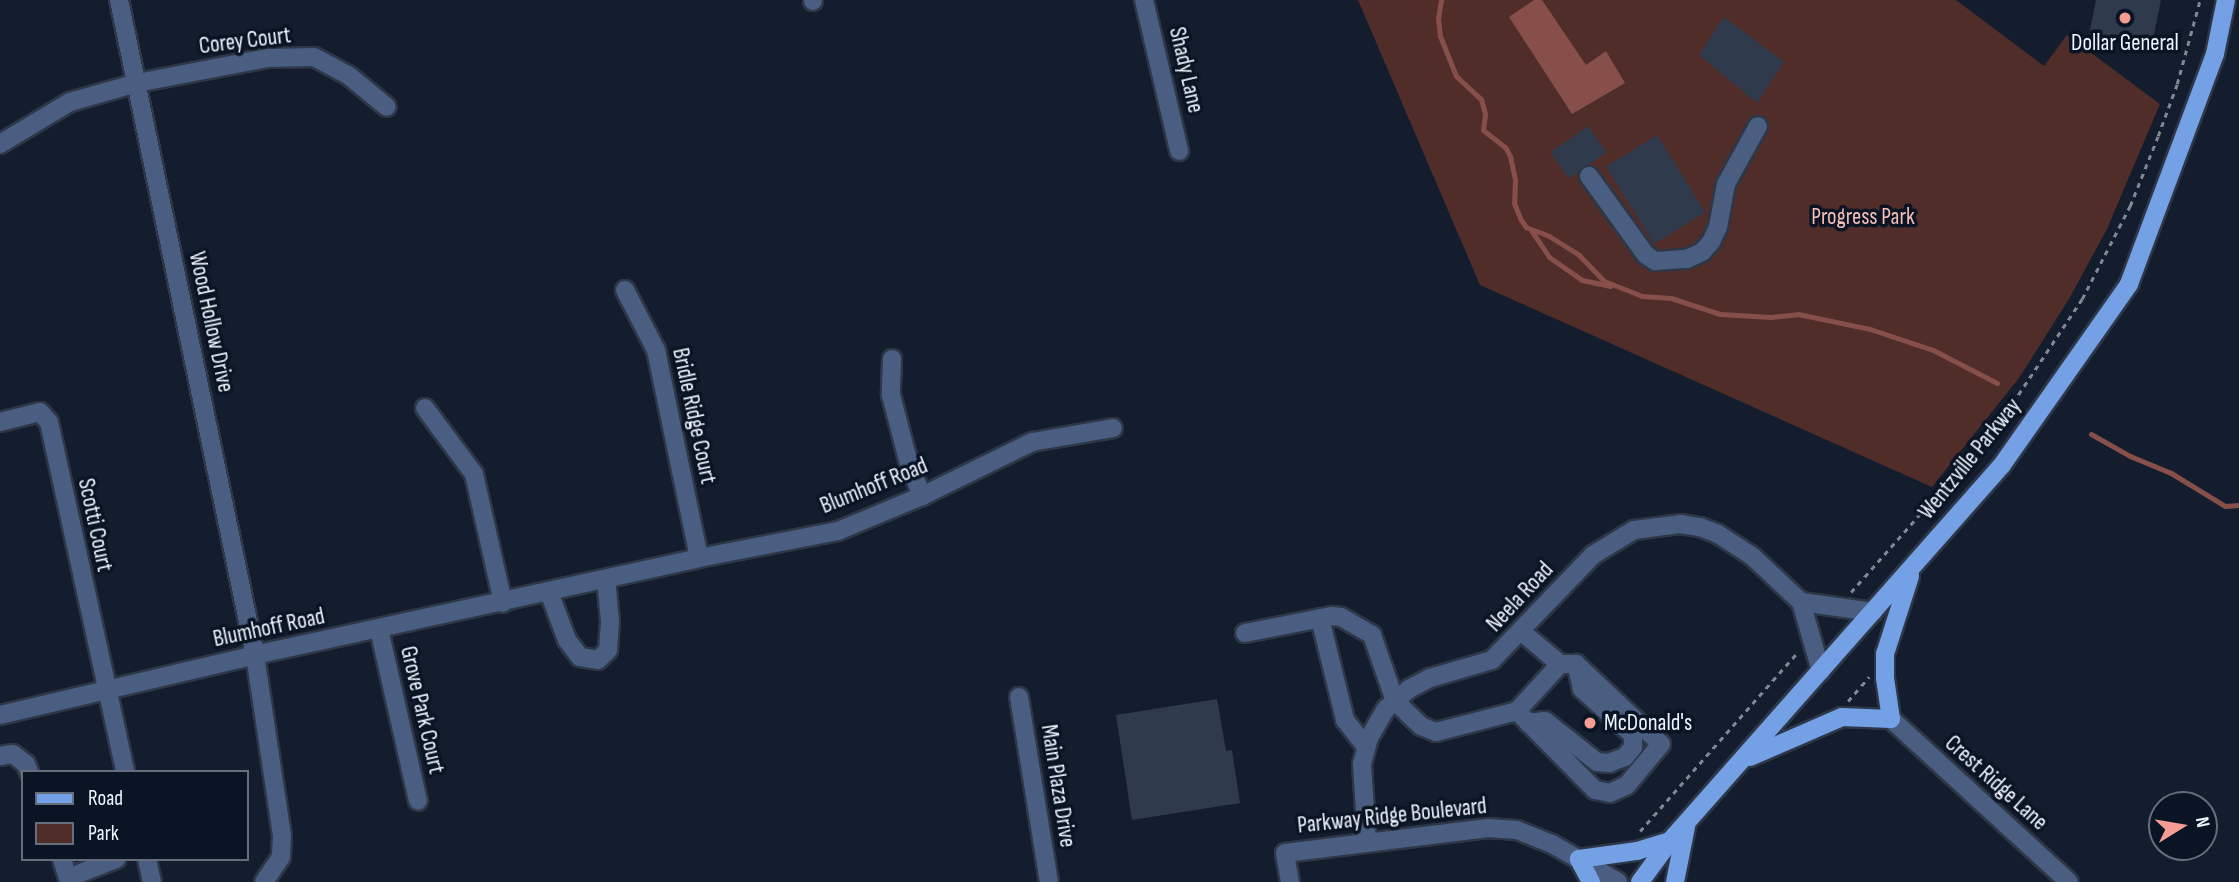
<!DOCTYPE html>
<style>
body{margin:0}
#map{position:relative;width:2239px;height:882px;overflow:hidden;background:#131d2e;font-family:"Sofia Sans Condensed",sans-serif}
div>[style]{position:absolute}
.green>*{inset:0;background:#502d29}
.water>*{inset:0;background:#864f4a}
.stream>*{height:5px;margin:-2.5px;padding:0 2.5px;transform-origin:2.5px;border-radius:2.5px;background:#864f4a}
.building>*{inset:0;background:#2f3b4d;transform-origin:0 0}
.path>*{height:2.5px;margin-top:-1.25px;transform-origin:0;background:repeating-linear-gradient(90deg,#808895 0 5px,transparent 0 10px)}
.roads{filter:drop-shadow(2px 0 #2d3747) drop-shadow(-2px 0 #2d3747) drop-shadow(0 2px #2d3747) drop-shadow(0 -2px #2d3747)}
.minor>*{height:18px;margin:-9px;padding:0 9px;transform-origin:9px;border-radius:9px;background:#495e80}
.major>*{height:18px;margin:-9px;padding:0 9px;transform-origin:9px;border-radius:9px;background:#74a0e6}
.dots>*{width:19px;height:19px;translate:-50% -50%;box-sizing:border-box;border:4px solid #0a1424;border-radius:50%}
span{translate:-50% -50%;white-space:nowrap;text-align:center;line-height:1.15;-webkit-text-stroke:7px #0a1424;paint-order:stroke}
.street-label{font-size:23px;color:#eff5ff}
.poi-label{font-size:23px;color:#eff5ff}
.left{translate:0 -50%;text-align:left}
.park-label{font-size:23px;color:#f5bfb8}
.legend{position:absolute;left:21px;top:770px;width:228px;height:91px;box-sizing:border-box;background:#0a1424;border:2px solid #666e7c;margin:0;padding:9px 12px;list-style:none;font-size:21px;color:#eff5ff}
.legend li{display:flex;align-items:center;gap:14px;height:35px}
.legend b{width:35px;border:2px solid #666e7c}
.north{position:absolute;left:2148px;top:791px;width:70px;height:70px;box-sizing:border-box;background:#0a1424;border:2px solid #666e7c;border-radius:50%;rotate:79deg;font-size:19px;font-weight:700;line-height:28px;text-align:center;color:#eff5ff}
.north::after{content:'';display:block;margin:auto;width:24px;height:32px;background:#f59c93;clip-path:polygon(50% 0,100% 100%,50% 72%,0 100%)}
</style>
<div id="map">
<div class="green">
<i style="clip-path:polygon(1358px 0,1956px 0,2044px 66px,2067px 35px,2160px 104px,2107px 229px,2069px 299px,2019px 378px,1932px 487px,1480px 285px)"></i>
</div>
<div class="water">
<i style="clip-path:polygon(1534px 0,1542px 0,1586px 65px,1606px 51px,1625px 83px,1572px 114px,1509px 17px)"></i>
</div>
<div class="stream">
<i style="left:1441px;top:0;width:18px;rotate:99deg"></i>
<i style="left:1438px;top:18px;width:18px;rotate:84deg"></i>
<i style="left:1440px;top:36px;width:43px;rotate:68.2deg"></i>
<i style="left:1456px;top:76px;width:34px;rotate:43deg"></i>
<i style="left:1481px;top:99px;width:16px;rotate:75deg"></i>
<i style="left:1485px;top:114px;width:16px;rotate:97deg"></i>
<i style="left:1483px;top:130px;width:28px;rotate:38deg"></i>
<i style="left:1505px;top:147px;width:10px;rotate:61deg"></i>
<i style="left:1510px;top:156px;width:25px;rotate:78deg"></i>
<i style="left:1515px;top:180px;width:23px;rotate:92deg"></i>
<i style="left:1514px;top:203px;width:18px;rotate:68deg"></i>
<i style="left:1521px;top:220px;width:9px;rotate:54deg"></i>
<i style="left:1526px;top:227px;width:25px;rotate:21deg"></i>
<i style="left:1549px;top:236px;width:36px;rotate:32deg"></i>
<i style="left:1579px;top:255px;width:36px;rotate:46deg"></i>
<i style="left:1604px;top:281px;width:41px;rotate:21.5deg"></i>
<i style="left:1642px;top:296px;width:29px;rotate:4deg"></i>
<i style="left:1671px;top:298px;width:52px;rotate:18.1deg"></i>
<i style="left:1720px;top:314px;width:51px;rotate:3.4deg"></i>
<i style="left:1771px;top:317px;width:27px;rotate:-6deg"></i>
<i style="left:1798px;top:314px;width:74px;rotate:11.8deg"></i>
<i style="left:1870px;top:329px;width:66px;rotate:18.4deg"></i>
<i style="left:1933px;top:350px;width:72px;rotate:27.3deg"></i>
<i style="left:1531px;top:230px;width:32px;rotate:56deg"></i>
<i style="left:1549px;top:257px;width:40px;rotate:34.9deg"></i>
<i style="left:1582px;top:280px;width:29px;rotate:12deg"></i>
<i style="left:2091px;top:434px;width:45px;rotate:29.4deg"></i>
<i style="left:2130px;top:456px;width:44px;rotate:22.5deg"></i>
<i style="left:2171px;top:473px;width:63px;rotate:31.4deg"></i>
<i style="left:2225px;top:506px;width:14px;rotate:-4deg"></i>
</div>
<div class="building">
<i style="clip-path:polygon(2096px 0,2161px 0,2151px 49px,2089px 35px)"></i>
<i style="clip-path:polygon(1724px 17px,1784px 62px,1757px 103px,1699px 55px)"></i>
<i style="left:1588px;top:126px;width:32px;height:46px;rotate:55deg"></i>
<i style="left:1657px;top:135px;width:91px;height:60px;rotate:58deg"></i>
<i style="clip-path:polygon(1217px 699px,1226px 751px,1232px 750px,1240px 803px,1132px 820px,1116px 715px)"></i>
</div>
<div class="path">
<i style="left:1851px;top:592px;width:219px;rotate:-48.5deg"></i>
<i style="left:1996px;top:428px;width:155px;rotate:-56.3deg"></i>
<i style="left:2082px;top:299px;width:105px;rotate:-62.7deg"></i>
<i style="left:2130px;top:206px;width:75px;rotate:-68.2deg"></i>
<i style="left:2158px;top:136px;width:55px;rotate:-69.9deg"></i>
<i style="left:2177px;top:84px;width:87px;rotate:-74.7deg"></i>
<i style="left:1848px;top:701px;width:32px;rotate:-49deg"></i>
<i style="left:1640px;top:831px;width:239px;rotate:-48.6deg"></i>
</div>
<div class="roads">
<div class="minor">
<i style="left:119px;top:0;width:669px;rotate:78.27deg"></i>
<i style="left:255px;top:655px;width:183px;rotate:81.5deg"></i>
<i style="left:282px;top:836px;width:21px;rotate:93deg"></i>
<i style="left:281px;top:857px;width:30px;rotate:124deg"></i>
<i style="left:1144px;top:0;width:155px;rotate:76.9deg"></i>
<i style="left:813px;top:1px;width:1px;rotate:-90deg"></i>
<i style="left:0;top:144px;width:82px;rotate:-31deg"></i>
<i style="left:70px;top:102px;width:70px;rotate:-15.8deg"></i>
<i style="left:137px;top:83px;width:132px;rotate:-10.9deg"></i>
<i style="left:267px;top:58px;width:47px;rotate:-1.2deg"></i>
<i style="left:314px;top:57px;width:38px;rotate:28deg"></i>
<i style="left:348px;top:75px;width:50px;rotate:39.4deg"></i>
<i style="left:1589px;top:176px;width:97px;rotate:54.2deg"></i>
<i style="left:1646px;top:255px;width:11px;rotate:34deg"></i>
<i style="left:1655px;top:261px;width:32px;rotate:-4deg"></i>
<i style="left:1687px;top:259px;width:17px;rotate:-25deg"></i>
<i style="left:1702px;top:252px;width:13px;rotate:-48deg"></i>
<i style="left:1711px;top:242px;width:17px;rotate:-65deg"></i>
<i style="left:1718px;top:227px;width:44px;rotate:-79.5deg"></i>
<i style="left:1726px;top:184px;width:66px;rotate:-61.1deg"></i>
<i style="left:625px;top:290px;width:68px;rotate:62.7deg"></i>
<i style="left:656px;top:350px;width:212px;rotate:78.3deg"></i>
<i style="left:892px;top:359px;width:36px;rotate:92deg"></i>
<i style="left:891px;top:395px;width:71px;rotate:75.4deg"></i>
<i style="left:909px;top:464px;width:35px;rotate:68deg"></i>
<i style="left:425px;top:408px;width:82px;rotate:53.4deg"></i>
<i style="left:474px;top:474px;width:132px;rotate:77.3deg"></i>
<i style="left:0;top:422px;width:41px;rotate:-14deg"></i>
<i style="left:40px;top:412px;width:13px;rotate:48deg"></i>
<i style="left:49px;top:422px;width:358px;rotate:77.7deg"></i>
<i style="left:549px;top:592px;width:51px;rotate:69.4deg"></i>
<i style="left:567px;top:640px;width:21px;rotate:53deg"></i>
<i style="left:580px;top:657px;width:18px;rotate:9deg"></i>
<i style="left:598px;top:660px;width:14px;rotate:-45deg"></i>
<i style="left:608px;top:650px;width:29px;rotate:-86deg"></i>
<i style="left:610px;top:621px;width:42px;rotate:-95.4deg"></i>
<i style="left:1801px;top:602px;width:73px;rotate:7.9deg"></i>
<i style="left:1320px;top:618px;width:105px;rotate:76.2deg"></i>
<i style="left:1345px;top:720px;width:34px;rotate:52deg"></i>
<i style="left:379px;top:629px;width:176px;rotate:77.2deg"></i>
<i style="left:1245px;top:633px;width:89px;rotate:-11.1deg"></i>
<i style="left:1332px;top:616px;width:9px;rotate:6deg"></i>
<i style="left:1341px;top:617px;width:36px;rotate:30deg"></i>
<i style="left:1372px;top:635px;width:70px;rotate:70.8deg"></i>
<i style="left:1395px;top:701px;width:36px;rotate:44deg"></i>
<i style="left:1421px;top:726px;width:16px;rotate:22deg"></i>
<i style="left:1436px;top:732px;width:84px;rotate:-14.5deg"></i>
<i style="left:1517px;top:711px;width:64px;rotate:-47.5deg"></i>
<i style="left:1019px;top:697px;width:187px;rotate:80.8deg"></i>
<i style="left:1517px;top:711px;width:111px;rotate:45.4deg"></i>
<i style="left:1595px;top:790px;width:15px;rotate:11deg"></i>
<i style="left:1610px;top:793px;width:19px;rotate:-25deg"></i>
<i style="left:1627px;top:785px;width:53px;rotate:-50.3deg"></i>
<i style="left:1661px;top:744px;width:117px;rotate:-136.7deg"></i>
<i style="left:1576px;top:664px;width:16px;rotate:180deg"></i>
<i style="left:1560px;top:664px;width:50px;rotate:-139.9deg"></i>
<i style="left:0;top:715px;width:262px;rotate:-13.2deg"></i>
<i style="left:255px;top:655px;width:454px;rotate:-12.3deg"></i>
<i style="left:699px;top:558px;width:142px;rotate:-11deg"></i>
<i style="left:838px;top:531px;width:91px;rotate:-22.6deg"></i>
<i style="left:922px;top:496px;width:123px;rotate:-26.1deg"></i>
<i style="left:1032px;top:442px;width:82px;rotate:-9.8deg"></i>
<i style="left:1891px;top:719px;width:241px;rotate:42.5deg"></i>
<i style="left:1528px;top:723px;width:17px;rotate:-7deg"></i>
<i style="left:1545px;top:721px;width:66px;rotate:38.3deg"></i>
<i style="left:1597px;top:762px;width:12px;rotate:5deg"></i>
<i style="left:1609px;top:763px;width:17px;rotate:-21deg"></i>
<i style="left:1625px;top:757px;width:13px;rotate:-51deg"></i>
<i style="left:1633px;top:747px;width:12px;rotate:-90deg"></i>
<i style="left:1633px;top:735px;width:69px;rotate:-138deg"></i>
<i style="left:1582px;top:689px;width:26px;rotate:-103deg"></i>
<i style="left:0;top:756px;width:13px;rotate:-9deg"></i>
<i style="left:13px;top:754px;width:16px;rotate:38deg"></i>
<i style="left:26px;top:764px;width:9px;rotate:69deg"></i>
<i style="left:1367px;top:842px;width:78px;rotate:-93.7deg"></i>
<i style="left:1362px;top:764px;width:27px;rotate:-75deg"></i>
<i style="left:1369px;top:738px;width:34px;rotate:-60deg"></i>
<i style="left:1386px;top:709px;width:30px;rotate:-41deg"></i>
<i style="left:1409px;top:689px;width:24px;rotate:-28deg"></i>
<i style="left:1430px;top:678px;width:65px;rotate:-16.2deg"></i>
<i style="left:1492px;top:660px;width:146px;rotate:-46.1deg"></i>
<i style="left:1593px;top:555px;width:48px;rotate:-31.4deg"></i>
<i style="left:1634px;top:530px;width:46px;rotate:-7.4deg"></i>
<i style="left:1680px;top:524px;width:20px;rotate:9deg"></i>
<i style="left:1700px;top:527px;width:19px;rotate:21deg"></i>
<i style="left:1718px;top:534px;width:40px;rotate:32.9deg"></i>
<i style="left:1752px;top:556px;width:67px;rotate:43.2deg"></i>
<i style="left:1801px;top:602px;width:72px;rotate:73.8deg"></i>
<i style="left:62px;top:859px;width:24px;rotate:73deg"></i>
<i style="left:147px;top:859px;width:24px;rotate:78deg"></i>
<i style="left:68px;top:878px;width:52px;rotate:-21.6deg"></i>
<i style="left:1290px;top:882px;width:29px;rotate:-100deg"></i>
<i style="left:1285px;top:853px;width:205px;rotate:-7deg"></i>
<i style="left:1488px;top:828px;width:29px;rotate:4deg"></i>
<i style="left:1517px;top:830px;width:38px;rotate:22deg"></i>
<i style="left:1552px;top:844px;width:76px;rotate:29.9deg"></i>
</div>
<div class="major">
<i style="left:1750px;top:757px;width:100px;rotate:-23.5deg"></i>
<i style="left:1842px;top:717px;width:49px;rotate:2.3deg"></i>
<i style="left:1891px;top:719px;width:41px;rotate:-98.3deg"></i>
<i style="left:1885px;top:678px;width:24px;rotate:-90deg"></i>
<i style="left:1885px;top:654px;width:82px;rotate:-72.2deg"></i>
<i style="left:1591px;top:882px;width:26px;rotate:-118deg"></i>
<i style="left:1579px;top:859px;width:59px;rotate:-7.9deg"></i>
<i style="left:1637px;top:851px;width:34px;rotate:-17deg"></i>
<i style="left:1640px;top:882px;width:51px;rotate:-53.8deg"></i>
<i style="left:1670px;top:841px;width:502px;rotate:-48.56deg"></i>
<i style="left:2002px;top:465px;width:221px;rotate:-54.9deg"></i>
<i style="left:2129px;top:284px;width:246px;rotate:-69.5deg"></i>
<i style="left:2215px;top:54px;width:55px;rotate:-78.5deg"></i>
<i style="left:1675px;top:882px;width:56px;rotate:-78.7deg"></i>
</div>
</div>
<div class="dots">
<i style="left:2125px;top:18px;background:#f59c93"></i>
<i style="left:1590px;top:723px;background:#f59c93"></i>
</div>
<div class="street-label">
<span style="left:245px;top:41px;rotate:-7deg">Corey Court</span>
<span style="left:1186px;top:70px;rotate:77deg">Shady Lane</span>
<span style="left:211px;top:322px;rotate:78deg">Wood Hollow Drive</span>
<span style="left:694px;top:416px;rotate:78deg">Bridle Ridge Court</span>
<span style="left:1970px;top:459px;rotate:-51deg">Wentzville Parkway</span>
<span style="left:874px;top:486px;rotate:-22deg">Blumhoff Road</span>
<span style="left:95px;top:525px;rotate:78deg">Scotti Court</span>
<span style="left:1520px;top:597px;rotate:-47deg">Neela Road</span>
<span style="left:269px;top:628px;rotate:-12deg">Blumhoff Road</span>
<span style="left:422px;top:710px;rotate:77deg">Grove Park Court</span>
<span style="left:1996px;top:783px;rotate:42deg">Crest Ridge Lane</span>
<span style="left:1058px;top:786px;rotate:81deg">Main Plaza Drive</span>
<span style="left:1392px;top:816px;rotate:-6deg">Parkway Ridge Boulevard</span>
</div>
<div class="poi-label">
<span style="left:2125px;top:43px">Dollar General</span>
<span class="left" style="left:1604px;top:723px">McDonald's</span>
</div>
<div class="park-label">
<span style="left:1863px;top:217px">Progress Park</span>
</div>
<ul class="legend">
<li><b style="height:9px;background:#74a0e6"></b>Road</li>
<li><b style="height:19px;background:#502d29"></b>Park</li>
</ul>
<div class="north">N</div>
</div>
